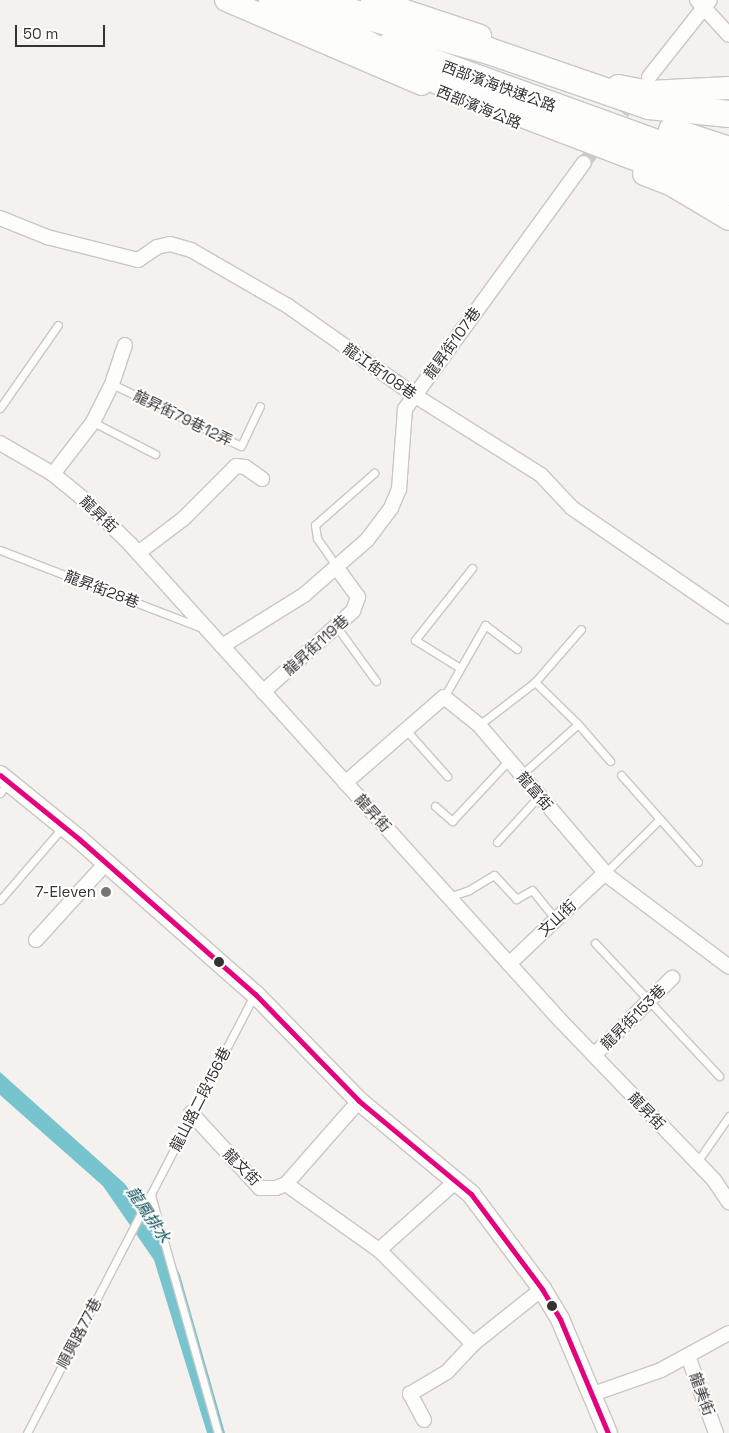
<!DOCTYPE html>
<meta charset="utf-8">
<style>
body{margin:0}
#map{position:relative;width:729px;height:1433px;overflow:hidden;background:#f4f1ee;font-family:"Space Grotesk","Noto Sans TC",sans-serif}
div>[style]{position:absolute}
.water>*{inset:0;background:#77c4ce}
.minor-tunnel>*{height:14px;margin-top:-7px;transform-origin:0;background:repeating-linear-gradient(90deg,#cecbc8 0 14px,transparent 0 21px)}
.roads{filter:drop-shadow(1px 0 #cac7c5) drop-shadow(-1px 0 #cac7c5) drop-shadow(0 1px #cac7c5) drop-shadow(0 -1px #cac7c5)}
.service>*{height:7px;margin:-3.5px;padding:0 3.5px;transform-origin:3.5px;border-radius:3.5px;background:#fdfdfc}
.minor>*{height:14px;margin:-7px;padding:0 7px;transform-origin:7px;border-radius:7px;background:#fdfdfc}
.tertiary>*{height:18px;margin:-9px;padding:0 9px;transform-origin:9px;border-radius:9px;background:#fdfdfc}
.primary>*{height:22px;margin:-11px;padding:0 11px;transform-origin:11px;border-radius:11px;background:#fdfdfc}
.trunk>*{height:24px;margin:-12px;padding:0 12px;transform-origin:12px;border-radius:12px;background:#fdfdfc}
.motorway>*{height:26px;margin:-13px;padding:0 13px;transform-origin:13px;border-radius:13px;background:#fdfdfc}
.bus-1>*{height:5px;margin:-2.5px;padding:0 2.5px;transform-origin:2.5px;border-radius:2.5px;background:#e5007d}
.dots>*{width:14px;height:14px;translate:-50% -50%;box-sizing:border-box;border:2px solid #fff;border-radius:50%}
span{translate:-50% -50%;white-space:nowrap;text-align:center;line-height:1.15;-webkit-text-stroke:4px #fff;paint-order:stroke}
.street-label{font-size:15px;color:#353231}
.poi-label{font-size:15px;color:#353231}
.right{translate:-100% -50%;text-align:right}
.water-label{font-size:16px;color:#0f5058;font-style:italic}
.scale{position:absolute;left:15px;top:25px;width:90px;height:22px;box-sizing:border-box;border:2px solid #353231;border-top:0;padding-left:6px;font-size:15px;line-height:18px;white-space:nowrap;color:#353231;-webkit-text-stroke:4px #fff;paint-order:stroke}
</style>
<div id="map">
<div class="water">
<i style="clip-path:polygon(0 1072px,125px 1184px,160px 1234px,180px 1275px,225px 1433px,207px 1433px,154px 1260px,103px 1186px,0 1095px)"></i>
</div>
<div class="minor-tunnel">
<i style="left:584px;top:163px;width:84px;rotate:-52.7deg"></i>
</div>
<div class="roads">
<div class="service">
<i style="left:112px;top:384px;width:143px;rotate:25.7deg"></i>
<i style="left:241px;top:446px;width:44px;rotate:-64.6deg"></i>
<i style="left:0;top:408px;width:101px;rotate:-55.1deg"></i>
<i style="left:93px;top:422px;width:70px;rotate:27.3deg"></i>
<i style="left:0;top:550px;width:214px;rotate:21.1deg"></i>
<i style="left:337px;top:567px;width:35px;rotate:-125deg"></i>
<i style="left:317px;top:538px;width:13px;rotate:-99deg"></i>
<i style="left:315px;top:525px;width:79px;rotate:-41.4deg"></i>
<i style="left:336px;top:626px;width:68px;rotate:54deg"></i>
<i style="left:460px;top:668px;width:53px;rotate:-148.1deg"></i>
<i style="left:415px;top:640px;width:92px;rotate:-51.6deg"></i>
<i style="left:535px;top:682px;width:60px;rotate:44.3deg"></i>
<i style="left:444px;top:697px;width:83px;rotate:-60.3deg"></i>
<i style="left:485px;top:625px;width:40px;rotate:37deg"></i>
<i style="left:479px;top:725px;width:71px;rotate:-37.5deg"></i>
<i style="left:535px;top:682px;width:70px;rotate:-49deg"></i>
<i style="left:406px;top:730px;width:62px;rotate:48.3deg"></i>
<i style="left:521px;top:775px;width:76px;rotate:-41.8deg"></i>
<i style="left:578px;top:724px;width:49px;rotate:49.1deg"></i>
<i style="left:621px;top:775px;width:116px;rotate:48.5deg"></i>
<i style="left:0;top:793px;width:14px;rotate:-51deg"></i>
<i style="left:435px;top:806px;width:23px;rotate:41deg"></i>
<i style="left:452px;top:821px;width:83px;rotate:-46.9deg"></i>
<i style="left:497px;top:842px;width:62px;rotate:-47.6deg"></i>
<i style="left:605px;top:873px;width:77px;rotate:-44.5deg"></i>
<i style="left:449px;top:897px;width:21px;rotate:-19deg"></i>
<i style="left:469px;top:890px;width:29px;rotate:-31deg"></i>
<i style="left:494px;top:875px;width:33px;rotate:47deg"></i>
<i style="left:516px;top:899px;width:18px;rotate:-29deg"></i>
<i style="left:532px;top:890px;width:28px;rotate:51deg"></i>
<i style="left:0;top:900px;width:96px;rotate:-49.2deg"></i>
<i style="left:595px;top:943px;width:182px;rotate:47deg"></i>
<i style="left:697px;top:1162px;width:56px;rotate:-55.2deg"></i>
<i style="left:151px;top:1195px;width:247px;rotate:74.3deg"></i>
<i style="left:27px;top:1433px;width:495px;rotate:-62.6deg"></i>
</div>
<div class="minor">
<i style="left:697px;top:0;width:47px;rotate:47.6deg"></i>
<i style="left:649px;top:77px;width:98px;rotate:-51.6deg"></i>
<i style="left:0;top:218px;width:51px;rotate:22deg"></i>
<i style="left:47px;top:237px;width:94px;rotate:14.2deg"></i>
<i style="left:138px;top:260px;width:23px;rotate:-34deg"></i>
<i style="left:157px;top:247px;width:13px;rotate:-13deg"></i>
<i style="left:170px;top:244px;width:22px;rotate:16deg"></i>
<i style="left:191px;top:250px;width:112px;rotate:30deg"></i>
<i style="left:288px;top:306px;width:154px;rotate:35.2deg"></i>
<i style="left:414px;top:395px;width:150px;rotate:32.2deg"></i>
<i style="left:541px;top:475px;width:45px;rotate:46.8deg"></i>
<i style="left:572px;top:508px;width:191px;rotate:34.5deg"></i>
<i style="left:0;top:443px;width:61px;rotate:30.3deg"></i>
<i style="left:53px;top:474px;width:43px;rotate:39.3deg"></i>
<i style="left:86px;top:501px;width:62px;rotate:44.3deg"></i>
<i style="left:130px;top:544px;width:641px;rotate:47.91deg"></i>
<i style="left:560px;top:1020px;width:222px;rotate:46.1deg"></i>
<i style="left:714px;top:1180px;width:27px;rotate:56deg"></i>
<i style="left:53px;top:474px;width:66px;rotate:-52.4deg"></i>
<i style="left:93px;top:422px;width:42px;rotate:-63.4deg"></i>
<i style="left:112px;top:384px;width:41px;rotate:-71.6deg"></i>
<i style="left:138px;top:553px;width:56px;rotate:-37.1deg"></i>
<i style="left:183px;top:519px;width:75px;rotate:-45deg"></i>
<i style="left:236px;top:466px;width:9px;rotate:6deg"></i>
<i style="left:245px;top:467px;width:21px;rotate:35deg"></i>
<i style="left:222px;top:646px;width:97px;rotate:-31.9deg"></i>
<i style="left:304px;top:595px;width:84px;rotate:-41.1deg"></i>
<i style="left:367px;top:540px;width:40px;rotate:-53deg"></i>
<i style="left:391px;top:508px;width:21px;rotate:-67deg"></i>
<i style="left:399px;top:489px;width:80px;rotate:-85.7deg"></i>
<i style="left:405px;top:409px;width:304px;rotate:-54deg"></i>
<i style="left:263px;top:692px;width:121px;rotate:-42deg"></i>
<i style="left:353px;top:611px;width:15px;rotate:-70deg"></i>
<i style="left:358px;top:597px;width:36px;rotate:-126deg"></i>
<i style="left:345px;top:783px;width:131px;rotate:-41deg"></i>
<i style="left:444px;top:697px;width:45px;rotate:38.7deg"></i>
<i style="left:479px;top:725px;width:199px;rotate:49.5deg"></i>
<i style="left:608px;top:876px;width:151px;rotate:36.9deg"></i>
<i style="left:36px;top:940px;width:104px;rotate:-47.7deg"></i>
<i style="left:509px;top:964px;width:132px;rotate:-43.5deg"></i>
<i style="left:594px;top:1055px;width:110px;rotate:-44.6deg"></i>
<i style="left:191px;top:1113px;width:102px;rotate:47.4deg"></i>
<i style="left:260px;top:1188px;width:16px"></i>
<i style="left:276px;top:1188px;width:11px;rotate:-22deg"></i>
<i style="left:286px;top:1184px;width:111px;rotate:-48.7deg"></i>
<i style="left:286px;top:1184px;width:114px;rotate:35.4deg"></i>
<i style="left:379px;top:1250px;width:133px;rotate:45deg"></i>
<i style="left:379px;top:1250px;width:102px;rotate:-41.8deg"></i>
<i style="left:688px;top:1356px;width:82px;rotate:70deg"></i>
<i style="left:593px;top:1394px;width:72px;rotate:-19.4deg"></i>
<i style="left:661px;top:1370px;width:77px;rotate:-28.6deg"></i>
<i style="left:424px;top:1420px;width:30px;rotate:-118deg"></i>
<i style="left:410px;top:1394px;width:43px;rotate:-30.7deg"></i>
<i style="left:447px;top:1372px;width:38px;rotate:-47deg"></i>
<i style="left:473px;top:1344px;width:88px;rotate:-38.6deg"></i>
</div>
<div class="tertiary">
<i style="left:0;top:775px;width:102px;rotate:39deg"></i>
<i style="left:79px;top:839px;width:235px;rotate:41.4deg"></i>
<i style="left:255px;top:994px;width:149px;rotate:45.8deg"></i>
<i style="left:359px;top:1101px;width:146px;rotate:39.7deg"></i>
<i style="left:471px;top:1194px;width:119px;rotate:53.2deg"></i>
<i style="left:542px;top:1289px;width:35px;rotate:59deg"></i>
<i style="left:560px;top:1319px;width:124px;rotate:67.2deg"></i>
</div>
<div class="primary">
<i style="left:226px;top:0;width:213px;rotate:23.2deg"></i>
<i style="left:372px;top:0;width:114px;rotate:18.4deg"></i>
<i style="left:618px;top:86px;width:32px;rotate:11deg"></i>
<i style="left:649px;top:92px;width:80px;rotate:-2.9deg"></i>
<i style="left:644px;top:174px;width:30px;rotate:21deg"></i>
<i style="left:672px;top:185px;width:66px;rotate:30.8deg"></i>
</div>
<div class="trunk">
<i style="left:271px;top:0;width:76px;rotate:21.5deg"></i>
<i style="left:316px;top:0;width:45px;rotate:20.9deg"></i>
<i style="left:389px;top:45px;width:362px;rotate:19.9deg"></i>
<i style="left:671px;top:130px;width:61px;rotate:18.1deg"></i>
</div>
<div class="motorway">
<i style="left:340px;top:9px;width:155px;rotate:15.7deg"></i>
<i style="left:489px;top:51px;width:169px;rotate:19deg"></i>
<i style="left:649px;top:106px;width:80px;rotate:5.7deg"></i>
<i style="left:323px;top:21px;width:136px;rotate:27.5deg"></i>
<i style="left:444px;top:84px;width:305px;rotate:20.9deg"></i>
</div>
</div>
<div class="bus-1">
<i style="left:0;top:775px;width:102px;rotate:39deg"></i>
<i style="left:79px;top:839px;width:235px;rotate:41.4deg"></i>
<i style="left:255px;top:994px;width:149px;rotate:45.8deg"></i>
<i style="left:359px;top:1101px;width:146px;rotate:39.7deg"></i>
<i style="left:471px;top:1194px;width:119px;rotate:53.2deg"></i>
<i style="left:542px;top:1289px;width:35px;rotate:59deg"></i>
<i style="left:560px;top:1319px;width:124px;rotate:67.2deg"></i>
</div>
<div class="dots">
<i style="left:106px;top:892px;background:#787573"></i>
<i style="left:219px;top:962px;background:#353231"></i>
<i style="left:552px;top:1306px;background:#353231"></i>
</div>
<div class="street-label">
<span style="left:499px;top:86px;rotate:20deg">西部濱海快速公路</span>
<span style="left:479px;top:107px;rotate:22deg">西部濱海公路</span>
<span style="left:452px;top:343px;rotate:-54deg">龍昇街107巷</span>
<span style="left:380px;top:371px;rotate:35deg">龍江街108巷</span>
<span style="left:183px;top:418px;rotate:26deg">龍昇街79巷12弄</span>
<span style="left:99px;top:514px;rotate:44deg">龍昇街</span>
<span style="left:102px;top:589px;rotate:21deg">龍昇街28巷</span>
<span style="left:316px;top:645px;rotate:-42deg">龍昇街119巷</span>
<span style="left:535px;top:791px;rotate:49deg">龍富街</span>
<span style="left:373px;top:813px;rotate:48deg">龍昇街</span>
<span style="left:557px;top:918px;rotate:-43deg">文山街</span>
<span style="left:633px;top:1017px;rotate:-45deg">龍昇街153巷</span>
<span style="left:200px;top:1099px;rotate:-63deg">龍山路二段156巷</span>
<span style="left:647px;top:1111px;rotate:46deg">龍昇街</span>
<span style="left:242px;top:1167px;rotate:45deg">龍文街</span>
<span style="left:79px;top:1333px;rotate:-62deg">順興路77巷</span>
<span style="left:702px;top:1394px;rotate:70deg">龍美街</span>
</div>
<div class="poi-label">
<span class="right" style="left:96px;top:892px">7-Eleven</span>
</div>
<div class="water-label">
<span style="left:148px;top:1215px;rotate:56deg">龍鳳排水</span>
</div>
<div class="scale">50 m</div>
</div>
